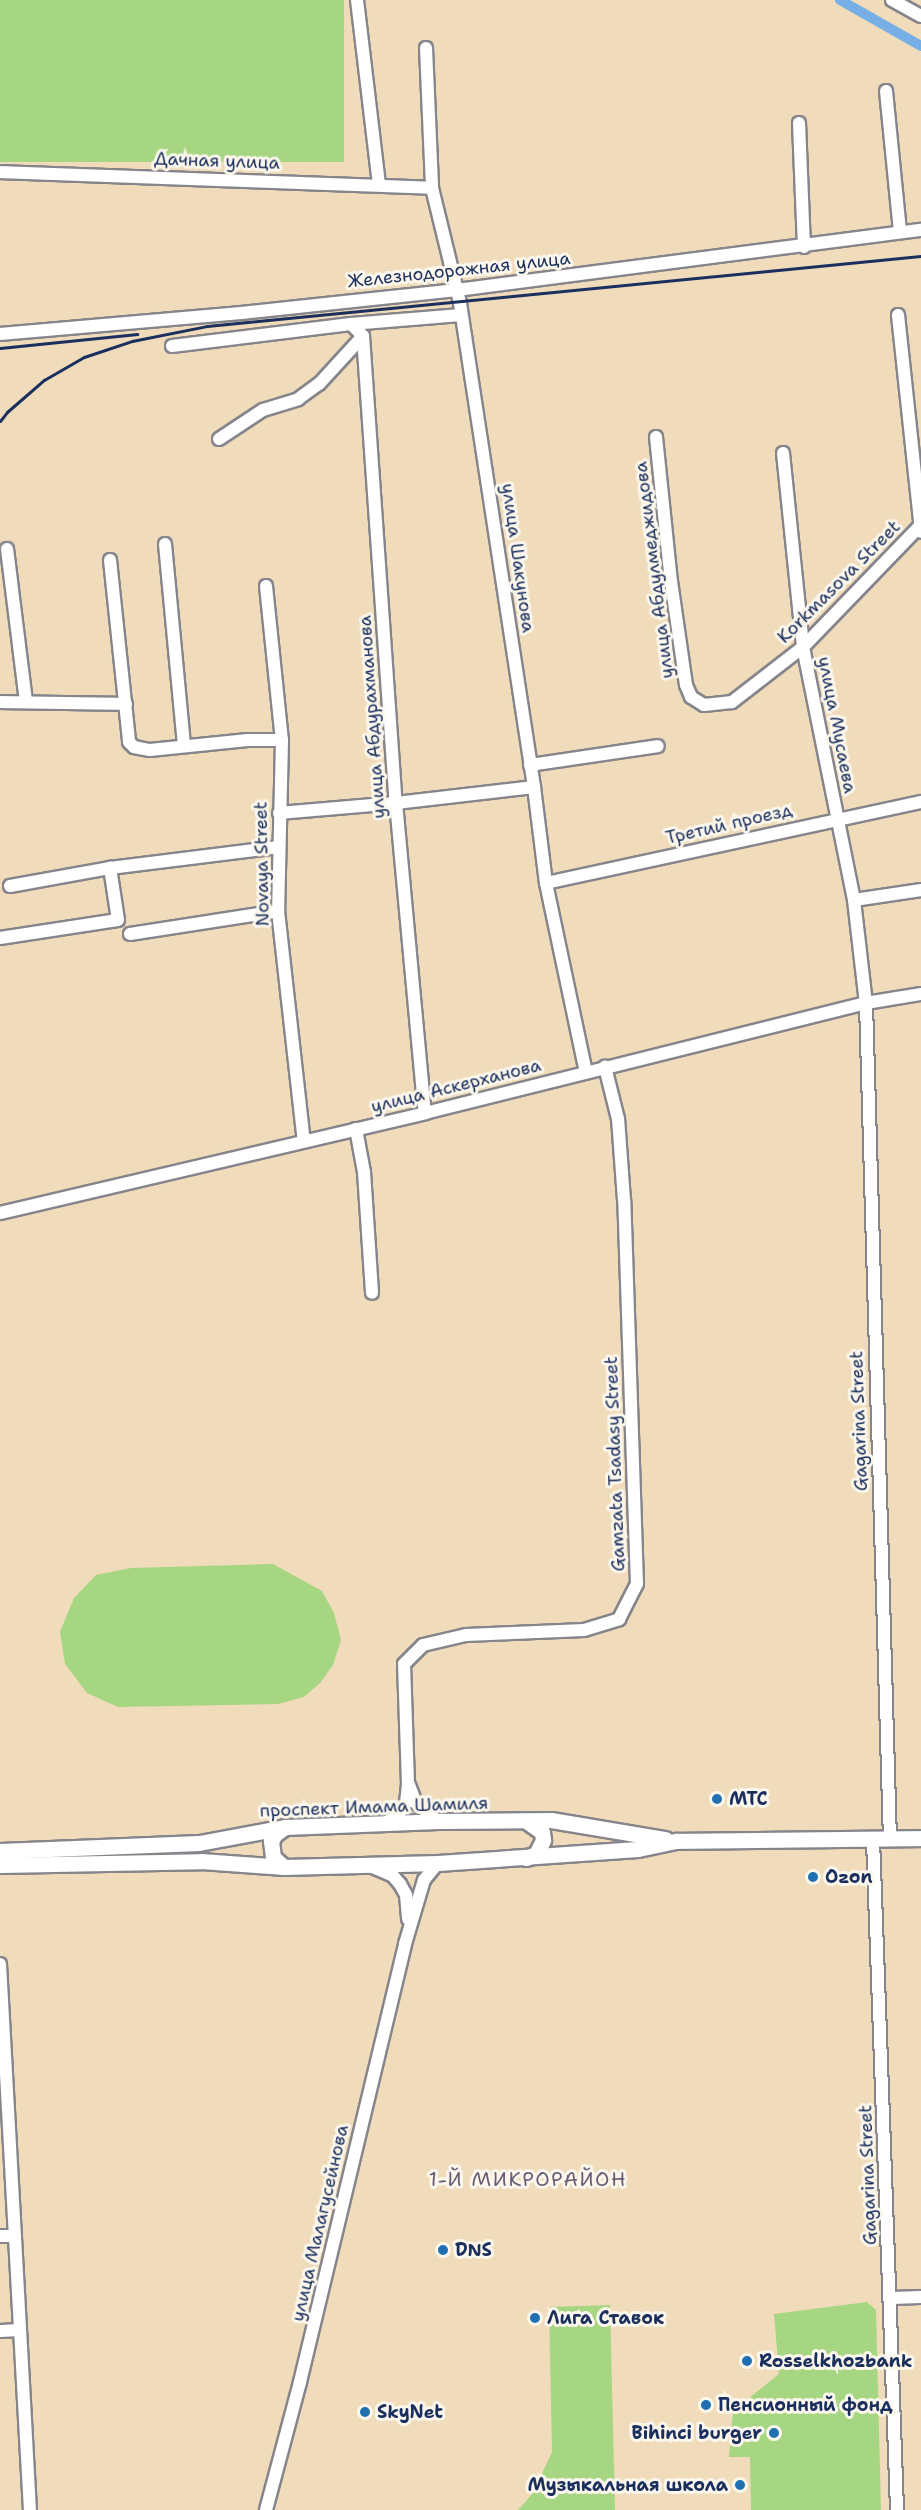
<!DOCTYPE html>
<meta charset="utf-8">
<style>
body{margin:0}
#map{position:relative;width:921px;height:2510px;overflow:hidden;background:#f0dbba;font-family:"Shantell Sans",sans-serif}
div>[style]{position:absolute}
.green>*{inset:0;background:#a7d683;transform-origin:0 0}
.canal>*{height:10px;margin:-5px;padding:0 5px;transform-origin:5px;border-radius:5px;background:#75afe6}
.roads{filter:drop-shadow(2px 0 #86858c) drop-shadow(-2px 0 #86858c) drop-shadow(0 2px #86858c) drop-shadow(0 -2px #86858c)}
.minor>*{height:12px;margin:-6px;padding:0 6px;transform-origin:6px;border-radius:6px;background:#fff}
.major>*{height:15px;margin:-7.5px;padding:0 7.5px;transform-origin:7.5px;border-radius:7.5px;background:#fff}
.rail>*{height:3px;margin:-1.5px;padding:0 1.5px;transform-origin:1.5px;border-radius:1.5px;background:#1b2f5e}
.dots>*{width:16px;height:16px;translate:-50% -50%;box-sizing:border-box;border:3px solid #fbf7ec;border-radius:50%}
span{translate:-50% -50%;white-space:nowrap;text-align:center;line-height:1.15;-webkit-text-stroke:6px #fbf7ec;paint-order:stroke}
.street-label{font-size:18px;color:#1b2f5e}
.poi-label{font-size:18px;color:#1b2f5e;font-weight:700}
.left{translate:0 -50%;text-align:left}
.right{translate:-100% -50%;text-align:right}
.neighbourhood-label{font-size:20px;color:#685c75;letter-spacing:1.5px}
</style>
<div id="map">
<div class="green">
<i style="left:0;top:0;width:344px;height:162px"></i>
<i style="clip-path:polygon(273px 1564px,322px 1591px,334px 1613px,341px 1640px,333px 1665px,320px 1683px,304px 1697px,278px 1704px,118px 1707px,87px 1693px,65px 1664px,60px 1632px,74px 1598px,96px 1575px,131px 1568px)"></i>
<i style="clip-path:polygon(867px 2302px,876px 2310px,881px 2510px,751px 2510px,750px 2457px,729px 2457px,733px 2411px,779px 2374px,774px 2314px)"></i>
<i style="clip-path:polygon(610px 2305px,615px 2510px,518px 2510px,533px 2493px,552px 2452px,549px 2307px)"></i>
</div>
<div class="canal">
<i style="left:840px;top:0;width:93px;rotate:29.6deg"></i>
</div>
<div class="roads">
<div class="minor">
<i style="left:357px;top:0;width:185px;rotate:83.2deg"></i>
<i style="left:892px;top:0;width:33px;rotate:29deg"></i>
<i style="left:426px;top:48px;width:140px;rotate:87.5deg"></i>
<i style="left:432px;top:188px;width:118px;rotate:76.3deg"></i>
<i style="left:460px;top:303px;width:490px;rotate:81.3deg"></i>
<i style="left:534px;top:787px;width:97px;rotate:82.9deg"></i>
<i style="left:546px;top:883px;width:193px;rotate:78.1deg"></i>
<i style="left:886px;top:91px;width:142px;rotate:84.3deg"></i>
<i style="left:799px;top:123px;width:124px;rotate:87.7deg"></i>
<i style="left:0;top:172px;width:432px;rotate:2.1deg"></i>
<i style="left:898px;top:315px;width:218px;rotate:83.9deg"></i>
<i style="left:351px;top:324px;width:17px;rotate:45deg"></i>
<i style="left:363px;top:336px;width:468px;rotate:86deg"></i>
<i style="left:396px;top:803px;width:311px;rotate:84.7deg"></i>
<i style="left:0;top:334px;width:242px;rotate:-5deg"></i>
<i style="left:241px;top:313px;width:217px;rotate:-6.1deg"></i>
<i style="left:457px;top:290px;width:468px;rotate:-7.4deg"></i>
<i style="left:172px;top:346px;width:180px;rotate:-7deg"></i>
<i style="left:351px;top:324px;width:110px;rotate:-4.7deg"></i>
<i style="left:656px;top:437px;width:145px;rotate:84.1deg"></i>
<i style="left:671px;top:581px;width:105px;rotate:81.8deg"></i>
<i style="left:686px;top:685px;width:13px;rotate:67deg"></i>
<i style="left:691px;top:697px;width:15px;rotate:32deg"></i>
<i style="left:704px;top:705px;width:28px;rotate:-6deg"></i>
<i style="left:732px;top:702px;width:90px;rotate:-37.8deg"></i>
<i style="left:803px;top:647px;width:170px;rotate:-46deg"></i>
<i style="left:219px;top:439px;width:53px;rotate:-33.4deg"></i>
<i style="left:263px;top:410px;width:37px;rotate:-17deg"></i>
<i style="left:298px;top:399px;width:26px;rotate:-36deg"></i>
<i style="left:319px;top:384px;width:65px;rotate:-47.5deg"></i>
<i style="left:783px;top:453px;width:195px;rotate:84.1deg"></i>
<i style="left:803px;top:647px;width:258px;rotate:78.6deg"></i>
<i style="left:854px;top:900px;width:104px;rotate:83.4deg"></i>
<i style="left:866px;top:1003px;width:836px;rotate:88.36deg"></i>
<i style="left:165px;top:544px;width:203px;rotate:84.6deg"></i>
<i style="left:7px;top:549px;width:154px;rotate:82.9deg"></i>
<i style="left:110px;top:560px;width:183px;rotate:84deg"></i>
<i style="left:129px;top:742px;width:7px;rotate:45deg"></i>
<i style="left:134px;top:747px;width:16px;rotate:11deg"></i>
<i style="left:150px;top:750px;width:98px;rotate:-5.9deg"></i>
<i style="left:247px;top:740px;width:35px"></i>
<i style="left:266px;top:586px;width:155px;rotate:84.1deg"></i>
<i style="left:282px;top:740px;width:171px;rotate:91.3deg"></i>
<i style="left:278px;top:911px;width:231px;rotate:83.6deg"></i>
<i style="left:0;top:702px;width:126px;rotate:0.9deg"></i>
<i style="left:530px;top:765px;width:129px;rotate:-8.4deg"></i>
<i style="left:279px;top:813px;width:117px;rotate:-4.9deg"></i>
<i style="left:396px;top:803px;width:139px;rotate:-6.6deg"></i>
<i style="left:546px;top:883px;width:384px;rotate:-12.2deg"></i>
<i style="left:10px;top:886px;width:102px;rotate:-10.2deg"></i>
<i style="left:110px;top:868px;width:170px;rotate:-7.1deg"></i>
<i style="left:854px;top:900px;width:68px;rotate:-8.5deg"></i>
<i style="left:130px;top:934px;width:150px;rotate:-8.8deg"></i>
<i style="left:0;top:938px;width:119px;rotate:-8.7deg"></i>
<i style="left:118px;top:920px;width:53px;rotate:-98.7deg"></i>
<i style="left:356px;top:1129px;width:44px;rotate:79.5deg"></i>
<i style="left:364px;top:1172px;width:121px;rotate:86.2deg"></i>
<i style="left:0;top:1213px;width:437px;rotate:-13.2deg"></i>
<i style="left:425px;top:1113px;width:455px;rotate:-14deg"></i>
<i style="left:866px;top:1003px;width:56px;rotate:-9.3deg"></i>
<i style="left:409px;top:1785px;width:19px;rotate:69deg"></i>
<i style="left:416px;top:1803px;width:28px;rotate:39deg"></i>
<i style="left:387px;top:1822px;width:14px;rotate:-34deg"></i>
<i style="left:399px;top:1814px;width:13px;rotate:-58deg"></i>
<i style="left:406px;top:1803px;width:19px;rotate:-84deg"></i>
<i style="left:408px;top:1784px;width:120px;rotate:-91.9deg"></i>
<i style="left:404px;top:1664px;width:27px;rotate:-45deg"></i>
<i style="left:423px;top:1645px;width:44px;rotate:-13.1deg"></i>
<i style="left:466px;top:1635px;width:118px;rotate:-2.4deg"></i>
<i style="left:584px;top:1630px;width:37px;rotate:-17deg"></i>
<i style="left:619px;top:1619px;width:39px;rotate:-63deg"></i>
<i style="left:637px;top:1584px;width:384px;rotate:-91.9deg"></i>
<i style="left:624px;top:1200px;width:81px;rotate:-94.2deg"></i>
<i style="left:618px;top:1119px;width:54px;rotate:-104deg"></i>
<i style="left:873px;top:1839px;width:671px;rotate:87.95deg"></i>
<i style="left:370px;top:1866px;width:25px;rotate:23deg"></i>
<i style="left:393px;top:1876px;width:11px;rotate:49deg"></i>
<i style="left:400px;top:1884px;width:13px;rotate:61deg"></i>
<i style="left:406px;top:1895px;width:24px;rotate:85deg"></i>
<i style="left:0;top:1964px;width:547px;rotate:86.86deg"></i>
<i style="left:0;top:2236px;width:15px"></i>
<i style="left:891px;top:2298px;width:30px;rotate:-2deg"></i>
<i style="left:0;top:2331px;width:20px;rotate:-3deg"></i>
<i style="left:266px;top:2510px;width:132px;rotate:-75.1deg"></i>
<i style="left:300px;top:2382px;width:450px;rotate:-76.5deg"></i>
<i style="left:405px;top:1944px;width:67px;rotate:-73.5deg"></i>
<i style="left:424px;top:1880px;width:22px;rotate:-51deg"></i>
</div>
<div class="major">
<i style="left:0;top:1851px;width:199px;rotate:-2.3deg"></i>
<i style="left:199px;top:1843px;width:87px;rotate:-10.5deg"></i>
<i style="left:285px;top:1827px;width:153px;rotate:-2.2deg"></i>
<i style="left:438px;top:1821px;width:113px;rotate:-0.5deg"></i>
<i style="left:551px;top:1820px;width:116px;rotate:9.5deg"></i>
<i style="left:526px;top:1858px;width:11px;rotate:-22deg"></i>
<i style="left:536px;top:1854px;width:16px;rotate:-63deg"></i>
<i style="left:543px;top:1840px;width:8px;rotate:-97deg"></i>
<i style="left:542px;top:1832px;width:19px;rotate:-145deg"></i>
<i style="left:0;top:1865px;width:201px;rotate:-1.1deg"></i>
<i style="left:201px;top:1861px;width:83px;rotate:4.1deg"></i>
<i style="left:284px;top:1867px;width:154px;rotate:-1.5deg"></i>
<i style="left:438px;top:1863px;width:200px;rotate:-4deg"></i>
<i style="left:638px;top:1849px;width:40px;rotate:-12deg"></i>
<i style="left:677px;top:1841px;width:244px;rotate:-0.7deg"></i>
<i style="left:284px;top:1867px;width:15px;rotate:-138deg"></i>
<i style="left:273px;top:1857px;width:16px;rotate:-97deg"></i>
<i style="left:271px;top:1841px;width:8px;rotate:-60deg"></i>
<i style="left:275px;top:1834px;width:12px;rotate:-35deg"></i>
</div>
</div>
<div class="rail">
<i style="left:0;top:348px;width:138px;rotate:-5.8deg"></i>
<i style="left:0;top:421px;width:11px;rotate:-52deg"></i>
<i style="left:7px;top:412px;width:49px;rotate:-40.9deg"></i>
<i style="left:44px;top:380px;width:46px;rotate:-29.9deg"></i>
<i style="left:84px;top:357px;width:51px;rotate:-18.4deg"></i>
<i style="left:132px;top:341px;width:76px;rotate:-11.3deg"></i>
<i style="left:207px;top:326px;width:717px;rotate:-5.6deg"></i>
</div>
<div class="dots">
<i style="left:717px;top:1799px;background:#1f6fb2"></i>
<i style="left:813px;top:1877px;background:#1f6fb2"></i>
<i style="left:443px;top:2250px;background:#1f6fb2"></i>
<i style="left:535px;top:2318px;background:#1f6fb2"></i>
<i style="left:747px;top:2361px;background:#1f6fb2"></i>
<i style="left:706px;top:2405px;background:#1f6fb2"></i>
<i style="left:365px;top:2412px;background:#1f6fb2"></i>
<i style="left:774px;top:2433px;background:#1f6fb2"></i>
<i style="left:740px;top:2485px;background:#1f6fb2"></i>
</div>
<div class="street-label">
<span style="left:217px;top:161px;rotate:2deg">Дачная улица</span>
<span style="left:459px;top:270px;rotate:-6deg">Железнодорожная улица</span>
<span style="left:518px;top:558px;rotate:82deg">улица Шакунова</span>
<span style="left:654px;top:570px;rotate:-97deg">улица Абдулмеджидова</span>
<span style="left:839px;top:582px;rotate:-45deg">Korkmasova Street</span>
<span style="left:372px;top:717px;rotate:-94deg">улица Абдурахманова</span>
<span style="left:837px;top:725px;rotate:79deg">улица Мусаева</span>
<span style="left:729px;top:824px;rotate:-13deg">Третий проезд</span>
<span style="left:262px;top:864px;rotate:-91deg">Novaya Street</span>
<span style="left:456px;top:1086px;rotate:-14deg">улица Аскерханова</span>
<span style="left:859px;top:1421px;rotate:-92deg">Gagarina Street</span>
<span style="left:615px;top:1464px;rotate:-92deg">Gamzata Tsadasy Street</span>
<span style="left:374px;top:1807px;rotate:-2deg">проспект Имама Шамиля</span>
<span style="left:868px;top:2175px;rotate:-92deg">Gagarina Street</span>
<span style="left:320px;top:2223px;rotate:-77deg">улица Малагусейнова</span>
</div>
<div class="poi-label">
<span class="left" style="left:729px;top:1799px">МТС</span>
<span class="left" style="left:825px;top:1877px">Ozon</span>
<span class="left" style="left:455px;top:2250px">DNS</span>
<span class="left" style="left:547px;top:2318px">Лига Ставок</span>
<span class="left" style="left:759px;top:2361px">Rosselkhozbank</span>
<span class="left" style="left:718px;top:2405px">Пенсионный фонд</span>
<span class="left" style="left:377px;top:2412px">SkyNet</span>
<span class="right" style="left:762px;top:2433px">Bihinci burger</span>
<span class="right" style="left:728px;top:2485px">Музыкальная школа</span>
</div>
<div class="neighbourhood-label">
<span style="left:528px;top:2179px">1-Й МИКРОРАЙОН</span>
</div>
</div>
